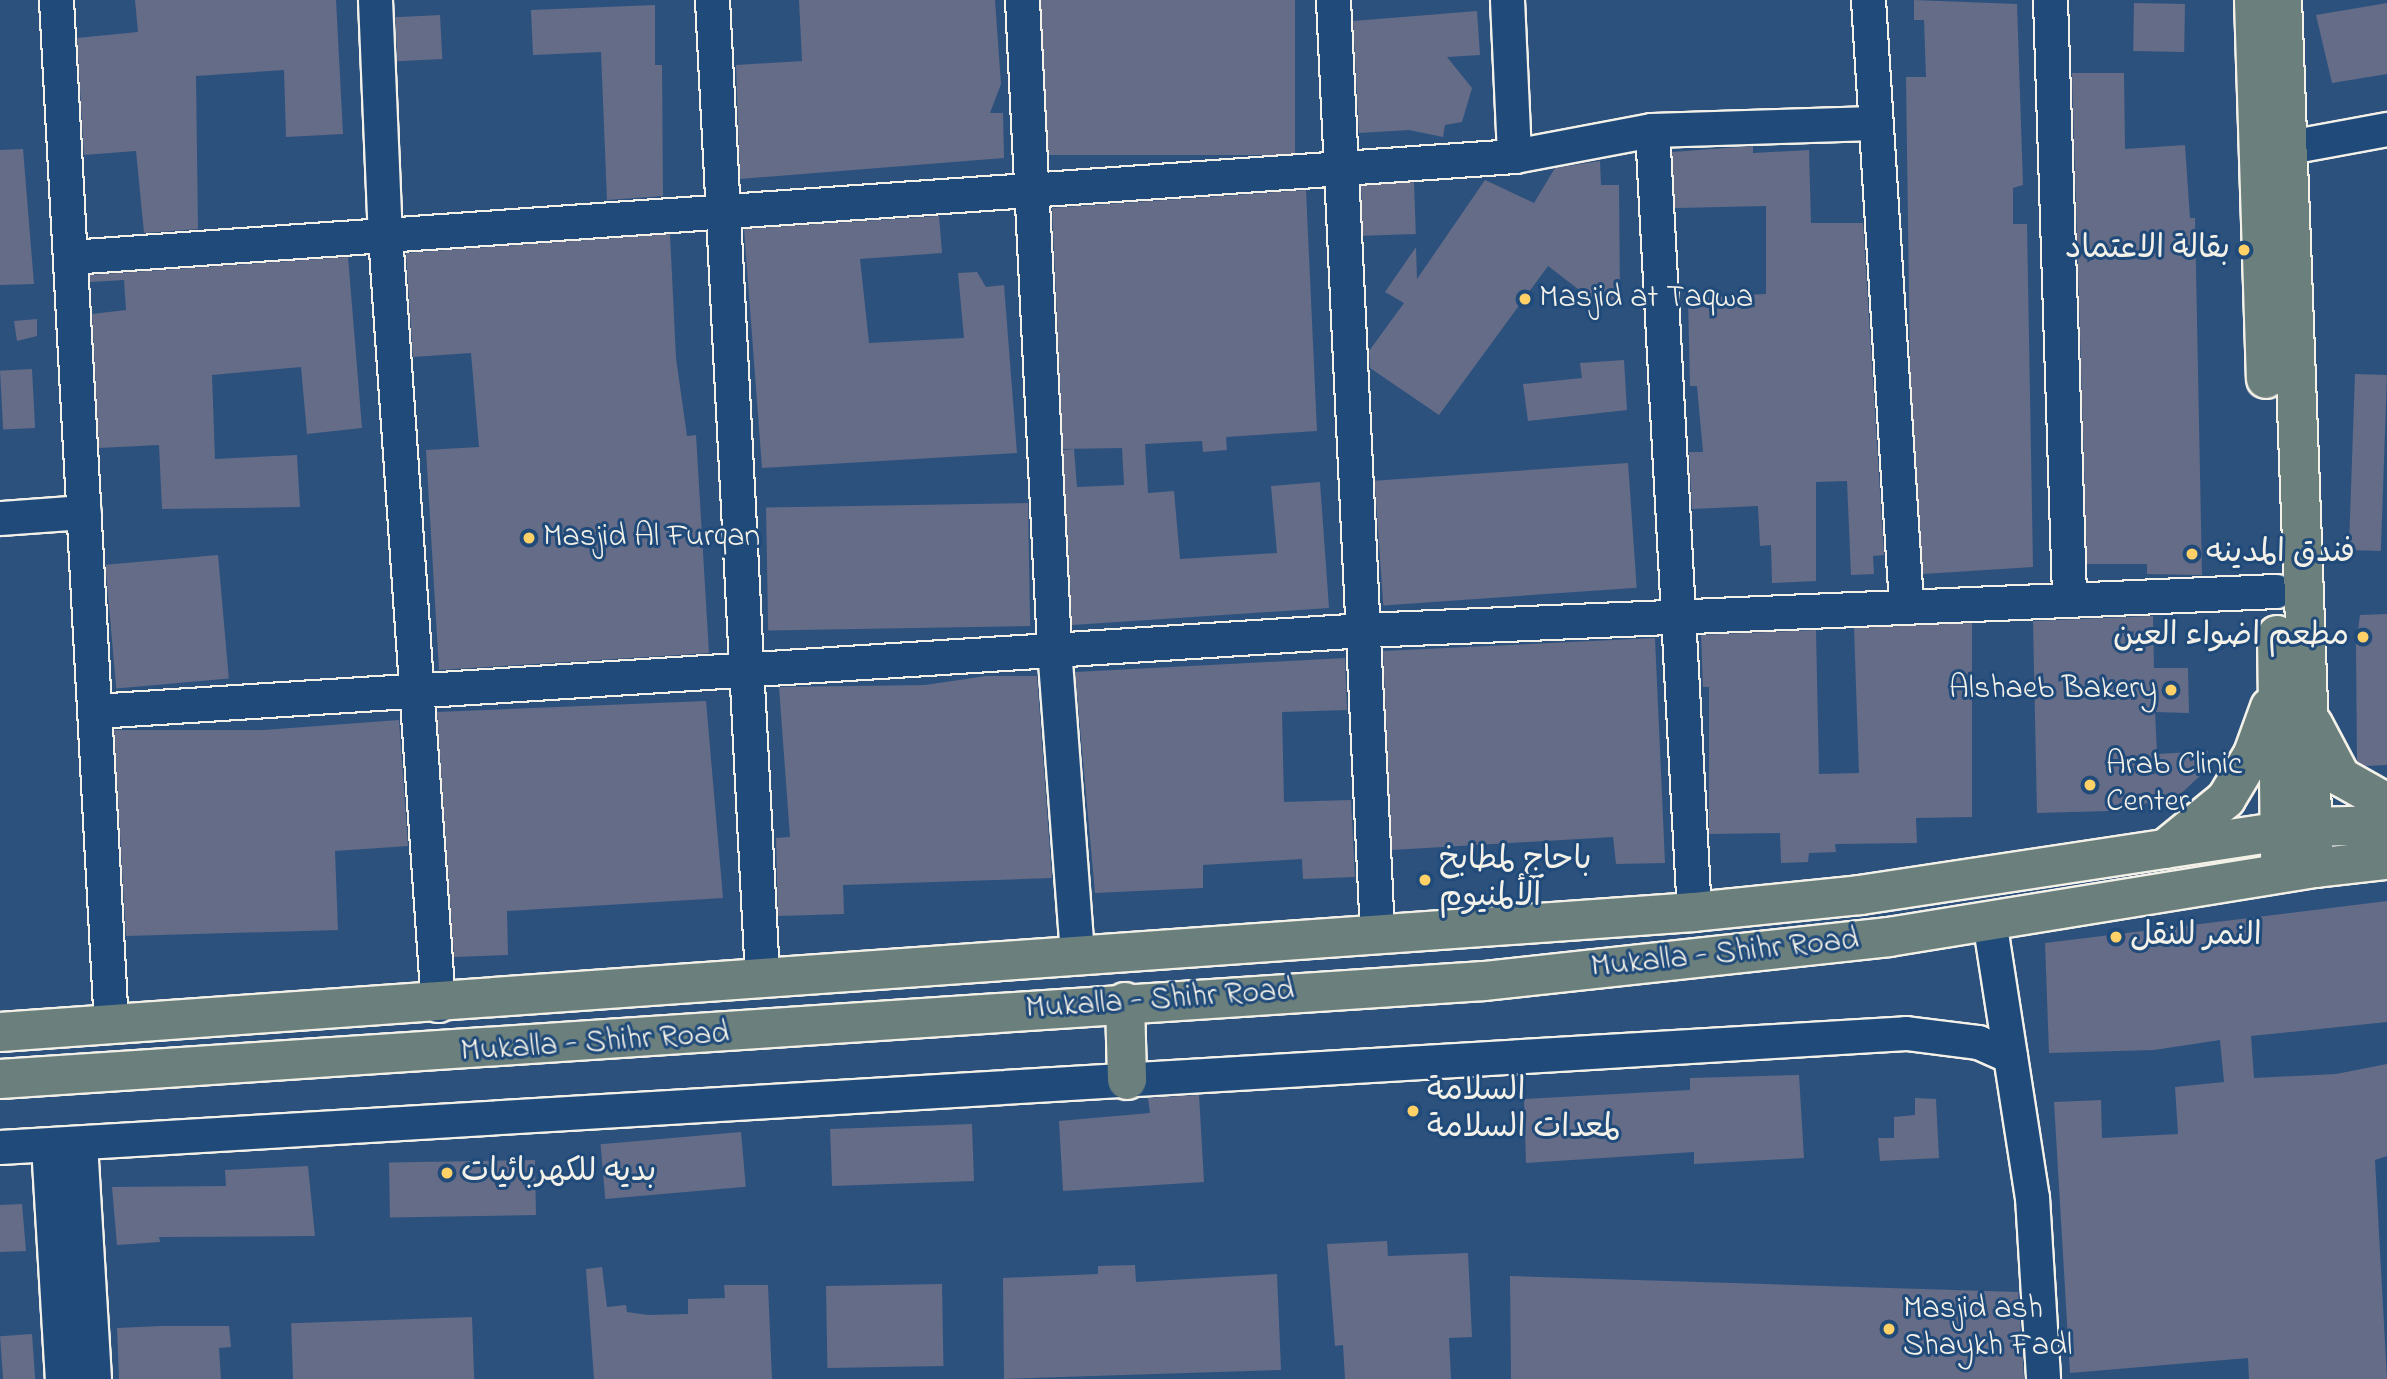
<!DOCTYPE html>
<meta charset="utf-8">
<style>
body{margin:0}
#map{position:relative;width:2387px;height:1379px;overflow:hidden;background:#2d517d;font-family:"Indie Flower","Playpen Sans Arabic",sans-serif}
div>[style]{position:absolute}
.building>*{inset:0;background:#646c88;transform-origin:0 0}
.roads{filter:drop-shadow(2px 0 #f4f1e8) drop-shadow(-2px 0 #f4f1e8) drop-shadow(0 2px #f4f1e8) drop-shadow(0 -2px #f4f1e8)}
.minor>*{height:33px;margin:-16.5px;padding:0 16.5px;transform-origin:16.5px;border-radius:16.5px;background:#1f4a7a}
.major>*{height:38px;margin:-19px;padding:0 19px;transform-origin:19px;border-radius:19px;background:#6b7f7c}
.highway>*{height:38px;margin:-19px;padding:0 19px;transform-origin:19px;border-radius:19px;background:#6b7f7c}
.dots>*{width:19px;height:19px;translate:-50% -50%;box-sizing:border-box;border:4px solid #1f4a7a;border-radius:50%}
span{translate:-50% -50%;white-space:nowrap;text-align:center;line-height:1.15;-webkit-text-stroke:6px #1f4a7a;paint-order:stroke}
.poi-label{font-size:32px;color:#f4f1e8}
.right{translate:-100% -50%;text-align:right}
.left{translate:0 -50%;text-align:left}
.street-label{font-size:32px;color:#f4f1e8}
</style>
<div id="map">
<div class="building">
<i style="clip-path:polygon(135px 0,336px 0,343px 134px,286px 137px,284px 70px,196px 76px,198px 229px,144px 233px,136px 151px,84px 155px,77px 38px,138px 32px)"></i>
<i style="clip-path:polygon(799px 0,995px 0,1001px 84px,990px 113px,1003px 113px,1004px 158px,740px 179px,736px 65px,802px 61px)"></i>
<i style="left:1041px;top:0;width:254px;height:155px"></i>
<i style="clip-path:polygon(1914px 0,2017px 4px,2023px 185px,2013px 188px,2013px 224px,2027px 224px,2033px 567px,1923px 574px,1910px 369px,1906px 77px,1926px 77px,1924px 20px,1914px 20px)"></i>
<i style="left:2134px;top:3px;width:51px;height:48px;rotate:1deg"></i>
<i style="clip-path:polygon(2387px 3px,2387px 74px,2332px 83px,2316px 15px)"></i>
<i style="clip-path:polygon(655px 5px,655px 65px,662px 65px,663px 196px,607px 200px,601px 52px,533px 55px,531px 10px)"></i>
<i style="clip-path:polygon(1477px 11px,1480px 55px,1447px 57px,1472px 88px,1462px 122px,1445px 125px,1443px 137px,1409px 130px,1359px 133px,1353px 21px)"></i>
<i style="left:440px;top:15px;width:44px;height:45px;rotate:87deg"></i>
<i style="clip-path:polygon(2072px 73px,2124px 73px,2125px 149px,2185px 145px,2190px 218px,2195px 218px,2202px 575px,2147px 574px,2147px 564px,2087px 564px)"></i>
<i style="clip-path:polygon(1753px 146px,1753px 153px,1809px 150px,1811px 223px,1863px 223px,1884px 555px,1873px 556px,1874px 574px,1851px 575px,1847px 481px,1816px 482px,1816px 581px,1772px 583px,1771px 545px,1760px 546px,1758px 506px,1692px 509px,1689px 452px,1703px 452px,1697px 386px,1690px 386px,1688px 298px,1766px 294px,1766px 206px,1675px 208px,1672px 152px)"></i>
<i style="clip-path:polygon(23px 149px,34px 284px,0 285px,0 150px)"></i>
<i style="clip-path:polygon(1600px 161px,1601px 185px,1619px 185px,1620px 299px,1595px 302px,1548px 266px,1439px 415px,1370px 368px,1369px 351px,1404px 303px,1385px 292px,1416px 247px,1417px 279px,1485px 180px,1534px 203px,1555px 168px)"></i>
<i style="left:1414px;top:182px;width:52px;height:53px;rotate:88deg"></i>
<i style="clip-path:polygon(1306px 190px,1317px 431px,1226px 437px,1227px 450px,1203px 452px,1202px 441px,1145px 444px,1148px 493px,1174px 491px,1180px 559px,1277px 553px,1271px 486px,1320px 482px,1329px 608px,1072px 625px,1063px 450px,1074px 449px,1077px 487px,1124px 485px,1122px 448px,1063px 449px,1052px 208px)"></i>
<i style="clip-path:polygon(939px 216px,942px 253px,860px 259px,869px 343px,964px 338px,958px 273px,977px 272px,986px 287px,1004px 285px,1017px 453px,762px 468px,744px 229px)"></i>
<i style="clip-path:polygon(670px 234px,676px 358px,687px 436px,696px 435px,709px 653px,439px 670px,426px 450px,479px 447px,471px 353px,413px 357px,406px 253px)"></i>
<i style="clip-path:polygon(348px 257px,362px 428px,307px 434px,301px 367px,212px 375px,215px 459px,297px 455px,300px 507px,162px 509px,159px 445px,99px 448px,92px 314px,126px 310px,124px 280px,90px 282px,90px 275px)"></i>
<i style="clip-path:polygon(37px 319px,37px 336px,17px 341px,14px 321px)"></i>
<i style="clip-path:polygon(1624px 360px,1627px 410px,1528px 421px,1523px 384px,1582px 378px,1580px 363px)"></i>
<i style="left:32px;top:369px;width:59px;height:32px;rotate:87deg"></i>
<i style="left:2355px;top:374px;width:32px;height:176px;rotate:2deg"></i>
<i style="left:1628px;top:463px;width:125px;height:254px;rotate:86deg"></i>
<i style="left:1028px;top:503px;width:123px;height:262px;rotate:89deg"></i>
<i style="left:218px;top:555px;width:124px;height:113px;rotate:85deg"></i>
<i style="clip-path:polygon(2387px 614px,2387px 765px,2365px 766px,2357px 761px,2356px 645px,2360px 615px)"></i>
<i style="clip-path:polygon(2153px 616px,2154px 668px,2188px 668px,2189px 713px,2155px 712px,2157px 754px,2208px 751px,2202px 774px,2175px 799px,2143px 804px,2143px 810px,2037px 813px,2033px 621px)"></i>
<i style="clip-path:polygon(1972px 623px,1972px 817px,1916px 818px,1917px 843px,1835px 844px,1836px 852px,1809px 853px,1808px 862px,1781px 863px,1780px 833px,1709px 834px,1709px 687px,1703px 687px,1701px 635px,1816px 630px,1819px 774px,1859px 773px,1854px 628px)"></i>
<i style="clip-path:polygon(1655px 638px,1665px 863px,1616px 864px,1613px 837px,1392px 850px,1383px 651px)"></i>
<i style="clip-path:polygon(1345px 658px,1347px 710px,1282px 712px,1284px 802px,1351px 800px,1355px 877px,1303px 879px,1302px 859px,1203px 865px,1203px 888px,1095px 893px,1075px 672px)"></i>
<i style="clip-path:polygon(986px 676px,1037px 676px,1052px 878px,843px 885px,844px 914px,778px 916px,776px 838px,790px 837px,779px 687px,925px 685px)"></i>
<i style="clip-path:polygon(706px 701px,723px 898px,507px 911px,508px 955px,454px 957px,437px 712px)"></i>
<i style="clip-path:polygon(399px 720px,408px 846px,335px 851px,338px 930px,126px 936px,114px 730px,264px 730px)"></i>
<i style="clip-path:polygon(2387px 901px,2387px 1022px,2251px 1036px,2254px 1078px,2336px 1074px,2387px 1064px,2387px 1156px,2375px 1160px,2387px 1379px,2249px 1379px,2248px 1358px,2070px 1373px,2054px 1102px,2101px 1100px,2102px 1138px,2178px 1134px,2175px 1087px,2224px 1082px,2220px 1040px,2154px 1050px,2049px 1053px,2045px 943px)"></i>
<i style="clip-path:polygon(1799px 1075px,1804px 1158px,1694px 1164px,1694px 1152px,1526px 1163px,1524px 1099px,1690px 1090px,1690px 1078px)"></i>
<i style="clip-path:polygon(1199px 1095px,1204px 1182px,1063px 1191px,1059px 1121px,1150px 1113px,1148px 1098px)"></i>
<i style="clip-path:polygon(1915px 1098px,1936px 1099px,1939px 1158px,1880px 1161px,1878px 1138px,1894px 1138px,1894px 1117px,1915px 1115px)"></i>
<i style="left:972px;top:1124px;width:57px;height:142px;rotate:88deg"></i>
<i style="left:741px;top:1132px;width:55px;height:141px;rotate:85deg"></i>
<i style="left:535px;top:1160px;width:55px;height:146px;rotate:89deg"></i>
<i style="clip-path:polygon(308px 1166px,315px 1236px,159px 1237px,160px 1242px,117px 1245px,112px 1187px,226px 1186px,225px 1170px)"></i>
<i style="clip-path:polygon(22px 1204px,26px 1251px,0 1252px,0 1205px)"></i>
<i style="clip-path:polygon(1387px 1241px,1388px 1256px,1468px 1253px,1472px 1337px,1449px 1338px,1451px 1379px,1345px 1379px,1343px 1345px,1335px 1346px,1327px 1244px)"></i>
<i style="clip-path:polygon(1135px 1265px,1136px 1282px,1277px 1274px,1281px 1370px,1004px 1379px,1003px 1278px,1098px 1274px,1098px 1266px)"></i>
<i style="clip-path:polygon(602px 1267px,607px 1307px,626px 1305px,627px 1312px,648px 1315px,688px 1314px,688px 1299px,725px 1298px,724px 1285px,768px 1285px,772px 1379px,594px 1379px,586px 1269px)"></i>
<i style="clip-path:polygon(1510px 1276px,2018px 1292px,2024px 1379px,1511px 1379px)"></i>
<i style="left:942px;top:1284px;width:82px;height:116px;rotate:89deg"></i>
<i style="left:472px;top:1317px;width:62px;height:181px;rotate:88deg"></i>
<i style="clip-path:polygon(161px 1326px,229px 1326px,231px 1347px,219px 1348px,221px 1379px,119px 1379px,117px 1328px)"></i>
<i style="left:32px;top:1334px;width:45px;height:32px;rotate:86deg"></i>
</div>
<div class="roads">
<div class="minor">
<i style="left:56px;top:0;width:1026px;rotate:86.93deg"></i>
<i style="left:375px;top:0;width:235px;rotate:87.6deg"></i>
<i style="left:385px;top:235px;width:772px;rotate:86.06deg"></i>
<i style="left:712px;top:0;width:978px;rotate:87.07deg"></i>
<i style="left:1022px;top:0;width:649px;rotate:87.17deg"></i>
<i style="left:1054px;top:648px;width:308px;rotate:85.7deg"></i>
<i style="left:1333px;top:0;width:935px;rotate:87.3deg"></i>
<i style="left:1507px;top:0;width:156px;rotate:87.4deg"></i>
<i style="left:1868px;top:0;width:605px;rotate:86.4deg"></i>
<i style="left:2050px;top:0;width:596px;rotate:88.17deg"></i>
<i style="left:1652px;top:130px;width:783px;rotate:86.93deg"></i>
<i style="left:2262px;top:152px;width:127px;rotate:-10.4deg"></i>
<i style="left:70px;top:257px;width:1448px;rotate:-4deg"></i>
<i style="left:1514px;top:156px;width:140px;rotate:-10.7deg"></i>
<i style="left:1652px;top:130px;width:221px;rotate:-1.8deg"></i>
<i style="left:0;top:518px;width:84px;rotate:-4.1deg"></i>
<i style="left:95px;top:711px;width:1272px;rotate:-3.65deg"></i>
<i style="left:1364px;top:630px;width:913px;rotate:-2.45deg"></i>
<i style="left:1989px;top:920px;width:280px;rotate:81.2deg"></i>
<i style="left:2032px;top:1197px;width:182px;rotate:86.5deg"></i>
<i style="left:80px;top:1143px;width:236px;rotate:86.6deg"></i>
<i style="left:48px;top:1145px;width:234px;rotate:86.6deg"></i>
<i style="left:0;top:1147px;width:1909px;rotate:-3.42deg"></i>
<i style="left:1906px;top:1033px;width:73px;rotate:7.1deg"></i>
<i style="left:1978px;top:1042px;width:35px;rotate:24deg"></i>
</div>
<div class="major">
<i style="left:2312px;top:827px;width:75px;rotate:-1.5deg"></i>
<i style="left:2314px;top:868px;width:73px;rotate:-6.3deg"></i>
</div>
<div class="highway">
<i style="left:2254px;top:0;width:379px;rotate:88.2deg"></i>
<i style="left:2277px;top:635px;width:223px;rotate:89.2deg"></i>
<i style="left:2313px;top:724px;width:60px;rotate:62.2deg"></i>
<i style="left:2341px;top:777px;width:53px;rotate:29.5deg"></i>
<i style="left:2165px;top:849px;width:79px;rotate:-39.3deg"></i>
<i style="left:2226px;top:799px;width:52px;rotate:-59deg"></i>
<i style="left:2253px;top:754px;width:50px;rotate:-70.1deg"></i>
<i style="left:1125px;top:1002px;width:78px;rotate:88.5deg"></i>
<i style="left:0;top:1032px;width:1698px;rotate:-4.05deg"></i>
<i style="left:1694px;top:912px;width:167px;rotate:-5.8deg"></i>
<i style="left:1860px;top:895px;width:457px;rotate:-8.6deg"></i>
<i style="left:0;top:1079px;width:1487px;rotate:-3.78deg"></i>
<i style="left:1484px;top:981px;width:407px;rotate:-6.2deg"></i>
<i style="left:1889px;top:937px;width:431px;rotate:-9.2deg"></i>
<i style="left:2314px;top:868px;width:869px;rotate:-92.11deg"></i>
</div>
</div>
<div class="dots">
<i style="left:2244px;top:250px;background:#ffd166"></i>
<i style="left:1525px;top:299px;background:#ffd166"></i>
<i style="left:529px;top:538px;background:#ffd166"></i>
<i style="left:2192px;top:554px;background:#ffd166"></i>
<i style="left:2363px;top:637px;background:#ffd166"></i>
<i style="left:2171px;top:690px;background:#ffd166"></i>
<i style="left:2090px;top:785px;background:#ffd166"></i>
<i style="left:1425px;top:880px;background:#ffd166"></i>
<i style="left:2116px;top:937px;background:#ffd166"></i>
<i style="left:1413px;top:1111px;background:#ffd166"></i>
<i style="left:447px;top:1173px;background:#ffd166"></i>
<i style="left:1889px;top:1329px;background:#ffd166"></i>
</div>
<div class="poi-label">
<span class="right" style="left:2230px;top:250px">بقالة الاعتماد</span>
<span class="left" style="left:1539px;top:299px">Masjid at Taqwa</span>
<span class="left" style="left:543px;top:538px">Masjid Al Furqan</span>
<span class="left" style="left:2206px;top:554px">فندق المدينه</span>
<span class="right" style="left:2349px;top:637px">مطعم اضواء العين</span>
<span class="right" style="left:2157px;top:690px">Alshaeb Bakery</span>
<span class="left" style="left:2106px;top:785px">Arab Clinic<br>Center</span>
<span class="left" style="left:1439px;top:880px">باحاج لمطابخ<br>الألمنيوم</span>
<span class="left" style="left:2130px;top:937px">النمر للنقل</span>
<span class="left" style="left:1427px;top:1111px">السلامة<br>لمعدات السلامة</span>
<span class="left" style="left:461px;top:1173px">بديه للكهربائيات</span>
<span class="left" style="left:1903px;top:1329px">Masjid ash<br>Shaykh Fadl</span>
</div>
<div class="street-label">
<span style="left:1725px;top:955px;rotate:-6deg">Mukalla - Shihr Road</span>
<span style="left:1160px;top:1001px;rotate:-4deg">Mukalla - Shihr Road</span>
<span style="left:595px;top:1044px;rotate:-4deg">Mukalla - Shihr Road</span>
</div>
</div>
